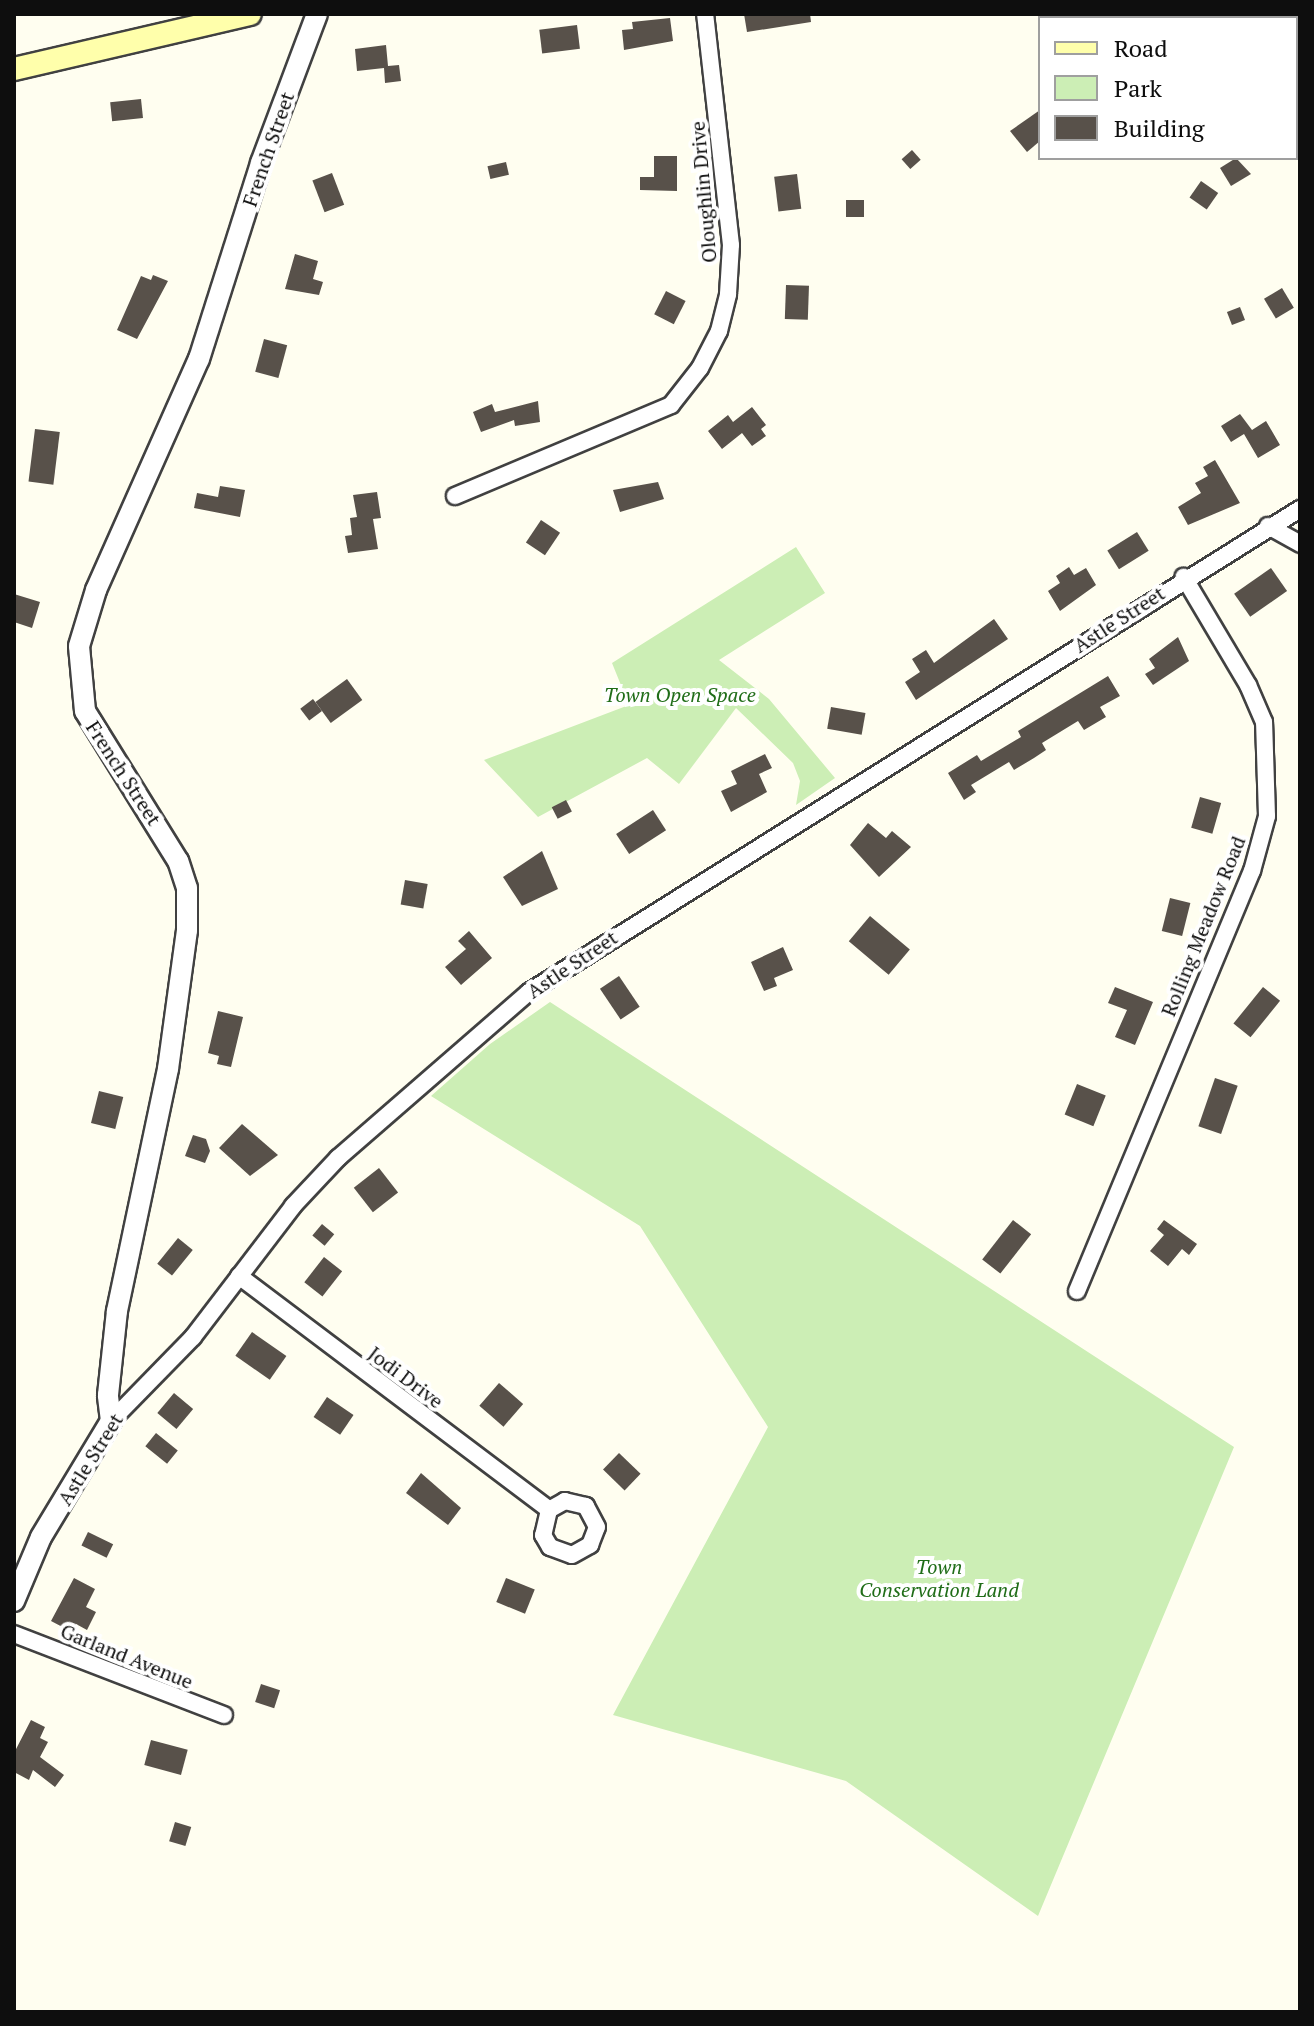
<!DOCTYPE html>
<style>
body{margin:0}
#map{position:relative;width:1314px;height:2026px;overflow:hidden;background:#fffef0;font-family:"PT Serif",serif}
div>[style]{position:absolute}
.green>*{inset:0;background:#cceeb5}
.building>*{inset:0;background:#58514a;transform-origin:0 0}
.roads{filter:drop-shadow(2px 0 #414141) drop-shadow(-2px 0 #414141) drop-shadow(0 2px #414141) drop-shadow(0 -2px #414141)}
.minor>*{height:16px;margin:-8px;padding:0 8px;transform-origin:8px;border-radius:8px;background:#fff}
.tertiary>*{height:20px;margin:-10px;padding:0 10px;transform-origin:10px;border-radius:10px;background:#fff}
.secondary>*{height:22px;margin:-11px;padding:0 11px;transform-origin:11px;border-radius:11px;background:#ffffab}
span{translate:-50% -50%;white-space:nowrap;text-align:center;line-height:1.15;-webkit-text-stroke:8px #fff;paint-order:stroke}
.street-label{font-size:20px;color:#0e0e0e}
.park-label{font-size:20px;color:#206d18;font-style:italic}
.frame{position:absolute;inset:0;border:16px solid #0e0e0e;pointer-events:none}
.legend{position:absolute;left:1038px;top:16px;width:260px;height:144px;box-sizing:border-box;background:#fff;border:2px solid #9f9f9f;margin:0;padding:10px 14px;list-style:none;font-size:24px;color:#0e0e0e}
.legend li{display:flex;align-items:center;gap:16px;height:40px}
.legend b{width:40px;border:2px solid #9f9f9f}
</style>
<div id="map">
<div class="green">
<i style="clip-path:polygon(796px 547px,825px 593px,719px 660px,769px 699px,835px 778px,796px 805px,800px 781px,793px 763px,736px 708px,679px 784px,647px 758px,538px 817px,484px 760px,629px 705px,612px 663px)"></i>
<i style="clip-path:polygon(550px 1002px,1234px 1447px,1038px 1916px,846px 1781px,613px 1715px,768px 1427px,640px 1226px,431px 1096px,490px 1044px)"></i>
</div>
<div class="building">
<i style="clip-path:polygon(744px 14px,810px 14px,811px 22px,747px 32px)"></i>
<i style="clip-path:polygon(670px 18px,673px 41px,624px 50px,622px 30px,633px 29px,632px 22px)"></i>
<i style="left:577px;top:25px;width:24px;height:38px;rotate:83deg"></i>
<i style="clip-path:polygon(386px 45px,388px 66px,399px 65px,401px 81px,385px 83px,384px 68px,357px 71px,355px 49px)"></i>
<i style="left:141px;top:99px;width:19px;height:31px;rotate:84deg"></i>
<i style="clip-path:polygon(1040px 110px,1040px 141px,1027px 152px,1010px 131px)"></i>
<i style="left:912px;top:150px;width:13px;height:14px;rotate:48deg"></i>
<i style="clip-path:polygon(654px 156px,677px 156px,677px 191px,640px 190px,640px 177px,654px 177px)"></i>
<i style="clip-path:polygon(1236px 158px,1251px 174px,1231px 186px,1220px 168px)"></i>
<i style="left:506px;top:162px;width:13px;height:19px;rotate:77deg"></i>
<i style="left:332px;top:173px;width:34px;height:21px;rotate:69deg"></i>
<i style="left:797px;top:174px;width:35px;height:23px;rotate:83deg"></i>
<i style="left:1201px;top:181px;width:21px;height:20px;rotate:35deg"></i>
<i style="left:864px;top:200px;width:17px;height:18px;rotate:90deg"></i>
<i style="clip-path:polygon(295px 254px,318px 261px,313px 279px,323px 282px,319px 295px,285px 289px)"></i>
<i style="clip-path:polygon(153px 275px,168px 281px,137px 339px,117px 330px,141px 276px,151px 280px)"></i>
<i style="left:786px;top:285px;width:23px;height:34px;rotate:2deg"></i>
<i style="left:1282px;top:288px;width:23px;height:21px;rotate:59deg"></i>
<i style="left:666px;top:291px;width:22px;height:26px;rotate:27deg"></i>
<i style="left:1240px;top:307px;width:14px;height:14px;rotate:69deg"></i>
<i style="left:264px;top:339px;width:24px;height:34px;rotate:15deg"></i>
<i style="clip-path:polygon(538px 401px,540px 422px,515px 426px,514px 420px,481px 432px,473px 412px,492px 404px,495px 412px)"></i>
<i style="clip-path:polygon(752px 407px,766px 425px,761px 429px,766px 436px,752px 446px,742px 433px,722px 449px,708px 431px,728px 415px,733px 422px)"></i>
<i style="clip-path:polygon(1240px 414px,1252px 430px,1266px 421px,1280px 445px,1258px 458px,1244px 434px,1231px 442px,1221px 426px)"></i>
<i style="left:35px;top:429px;width:25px;height:53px;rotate:7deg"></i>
<i style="clip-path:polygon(1215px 460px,1240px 503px,1188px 525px,1178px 507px,1201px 493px,1195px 483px,1208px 476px,1203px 467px)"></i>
<i style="clip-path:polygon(658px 482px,664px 499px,620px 512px,613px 490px)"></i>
<i style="clip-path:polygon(220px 486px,245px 490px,240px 517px,194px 508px,197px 493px,218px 497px)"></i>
<i style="clip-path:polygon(377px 492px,381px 518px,373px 519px,378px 549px,348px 553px,345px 536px,352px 535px,350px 518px,357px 517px,353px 495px)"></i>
<i style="left:541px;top:520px;width:23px;height:27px;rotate:34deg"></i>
<i style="left:1137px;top:532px;width:22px;height:35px;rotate:58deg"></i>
<i style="clip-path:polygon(1069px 567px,1074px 575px,1086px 568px,1096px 585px,1060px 611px,1048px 591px,1060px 583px,1056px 576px)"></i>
<i style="left:1271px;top:568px;width:28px;height:45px;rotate:55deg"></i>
<i style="clip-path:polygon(14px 594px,40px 602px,32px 628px,14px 622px)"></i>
<i style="clip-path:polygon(994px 619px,1008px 639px,916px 700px,905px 682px,920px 672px,912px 659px,926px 650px,934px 663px)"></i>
<i style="clip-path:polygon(1178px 637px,1189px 661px,1153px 685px,1145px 674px,1155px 668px,1149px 659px)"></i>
<i style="clip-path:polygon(1108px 676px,1120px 696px,1100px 707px,1106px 717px,1084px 730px,1078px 721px,1042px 743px,1046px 750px,1034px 758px,1014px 770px,1009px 762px,971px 785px,976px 792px,964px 800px,948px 773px,977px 755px,981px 761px,1021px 737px,1018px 731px)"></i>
<i style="left:347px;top:679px;width:26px;height:39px;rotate:54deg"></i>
<i style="left:313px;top:699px;width:15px;height:16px;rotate:53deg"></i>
<i style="left:831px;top:707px;width:35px;height:22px;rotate:10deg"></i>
<i style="clip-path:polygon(765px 754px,772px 768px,759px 774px,767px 792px,731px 812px,721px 791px,737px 784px,731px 771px)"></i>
<i style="left:1200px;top:797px;width:22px;height:32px;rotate:16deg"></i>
<i style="left:566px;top:800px;width:13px;height:16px;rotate:63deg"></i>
<i style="left:653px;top:810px;width:24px;height:44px;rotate:57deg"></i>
<i style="clip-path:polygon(868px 823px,886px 838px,892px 831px,911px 847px,879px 877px,850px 845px)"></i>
<i style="clip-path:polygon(542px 851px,558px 889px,522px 906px,503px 877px)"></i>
<i style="left:405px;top:880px;width:23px;height:25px;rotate:10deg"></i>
<i style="left:1170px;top:898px;width:21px;height:34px;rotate:14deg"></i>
<i style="left:870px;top:916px;width:52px;height:33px;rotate:40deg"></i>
<i style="clip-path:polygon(469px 931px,492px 958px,461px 985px,445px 967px,466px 949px,458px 941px)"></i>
<i style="clip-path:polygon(783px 947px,793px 970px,774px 978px,777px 986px,764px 991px,751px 962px)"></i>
<i style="left:619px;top:976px;width:37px;height:23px;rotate:56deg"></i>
<i style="clip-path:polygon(1115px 987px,1153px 1002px,1135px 1045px,1115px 1037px,1127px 1010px,1108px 1003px)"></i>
<i style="left:1263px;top:987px;width:22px;height:47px;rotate:39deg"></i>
<i style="clip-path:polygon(218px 1011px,243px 1017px,231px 1067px,217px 1064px,219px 1056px,208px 1053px)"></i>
<i style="left:1215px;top:1078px;width:24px;height:51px;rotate:19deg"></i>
<i style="left:1077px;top:1084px;width:31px;height:33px;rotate:22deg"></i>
<i style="left:99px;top:1091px;width:25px;height:33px;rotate:14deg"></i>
<i style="clip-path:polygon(242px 1124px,278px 1155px,250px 1176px,219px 1148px)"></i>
<i style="clip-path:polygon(193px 1135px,206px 1139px,210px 1151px,205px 1163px,185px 1156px)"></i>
<i style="left:379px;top:1168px;width:31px;height:32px;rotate:52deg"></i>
<i style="left:1013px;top:1220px;width:23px;height:50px;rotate:38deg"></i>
<i style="clip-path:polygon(1164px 1220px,1197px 1244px,1189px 1255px,1182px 1249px,1168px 1266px,1150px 1251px,1164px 1235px,1157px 1229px)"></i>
<i style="left:322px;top:1224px;width:16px;height:15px;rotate:40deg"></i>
<i style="left:178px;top:1238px;width:19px;height:33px;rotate:39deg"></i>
<i style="left:324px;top:1257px;width:23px;height:32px;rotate:38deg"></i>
<i style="left:252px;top:1332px;width:42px;height:29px;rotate:35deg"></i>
<i style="left:499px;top:1383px;width:32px;height:30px;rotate:41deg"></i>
<i style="left:174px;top:1393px;width:25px;height:26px;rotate:40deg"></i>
<i style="left:327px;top:1397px;width:32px;height:24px;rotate:34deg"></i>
<i style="left:156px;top:1433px;width:28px;height:17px;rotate:39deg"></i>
<i style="left:619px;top:1453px;width:30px;height:23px;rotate:44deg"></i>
<i style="clip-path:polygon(421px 1473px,461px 1508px,448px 1525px,406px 1493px)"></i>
<i style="left:88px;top:1532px;width:28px;height:15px;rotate:26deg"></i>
<i style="clip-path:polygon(74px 1578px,95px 1589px,86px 1607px,96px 1612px,87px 1630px,76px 1624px,72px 1632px,51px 1621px)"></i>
<i style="left:506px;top:1578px;width:31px;height:26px;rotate:22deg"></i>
<i style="left:261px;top:1684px;width:20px;height:19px;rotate:18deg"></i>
<i style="clip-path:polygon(31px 1720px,45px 1727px,40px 1738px,48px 1742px,40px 1757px,64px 1775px,55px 1787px,33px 1770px,29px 1780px,14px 1772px,14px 1753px)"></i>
<i style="left:151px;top:1740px;width:38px;height:26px;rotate:15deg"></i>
<i style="left:175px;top:1822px;width:17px;height:20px;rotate:17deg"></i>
</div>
<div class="roads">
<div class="minor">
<i style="left:455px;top:496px;width:234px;rotate:-22.8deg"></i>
<i style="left:671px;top:405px;width:47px;rotate:-51.9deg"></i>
<i style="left:700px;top:368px;width:42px;rotate:-62.8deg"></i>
<i style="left:719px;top:331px;width:38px;rotate:-76deg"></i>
<i style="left:728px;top:294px;width:49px;rotate:-86.5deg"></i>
<i style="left:731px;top:245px;width:232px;rotate:-96.4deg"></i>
<i style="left:1268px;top:526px;width:37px;rotate:29deg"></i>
<i style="left:239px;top:1276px;width:388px;rotate:37deg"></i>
<i style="left:549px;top:1510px;width:26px;rotate:103deg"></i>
<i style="left:543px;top:1535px;width:14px;rotate:60deg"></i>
<i style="left:550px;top:1547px;width:23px;rotate:20deg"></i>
<i style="left:572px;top:1555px;width:21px;rotate:-29deg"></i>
<i style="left:590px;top:1545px;width:19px;rotate:-69deg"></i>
<i style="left:597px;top:1527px;width:24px;rotate:-118deg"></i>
<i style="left:586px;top:1506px;width:22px;rotate:-167deg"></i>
<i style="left:565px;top:1501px;width:18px;rotate:151deg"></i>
<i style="left:1077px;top:1291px;width:455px;rotate:-67.4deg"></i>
<i style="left:1252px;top:871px;width:57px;rotate:-74.7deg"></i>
<i style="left:1267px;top:816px;width:94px;rotate:-91.8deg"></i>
<i style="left:1264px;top:722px;width:40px;rotate:-113.4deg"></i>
<i style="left:1248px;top:685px;width:126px;rotate:-120.7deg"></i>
<i style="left:111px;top:1421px;width:117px;rotate:-45.7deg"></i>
<i style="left:193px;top:1337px;width:165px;rotate:-52.6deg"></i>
<i style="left:293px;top:1206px;width:66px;rotate:-46.8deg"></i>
<i style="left:338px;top:1158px;width:253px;rotate:-41deg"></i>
<i style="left:529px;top:992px;width:910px;rotate:-32.07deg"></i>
<i style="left:14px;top:1634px;width:225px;rotate:21.1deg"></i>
</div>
<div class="tertiary">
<i style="left:14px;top:1601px;width:69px;rotate:-67.1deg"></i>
<i style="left:41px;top:1537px;width:135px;rotate:-58.9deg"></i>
<i style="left:111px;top:1421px;width:26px;rotate:-97deg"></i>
<i style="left:108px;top:1395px;width:84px;rotate:-83.9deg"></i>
<i style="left:117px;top:1311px;width:247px;rotate:-78.1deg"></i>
<i style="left:168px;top:1069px;width:140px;rotate:-82.2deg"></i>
<i style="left:187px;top:930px;width:42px;rotate:-90deg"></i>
<i style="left:187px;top:888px;width:28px;rotate:-108deg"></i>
<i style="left:178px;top:861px;width:176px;rotate:-121.8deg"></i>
<i style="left:85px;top:711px;width:65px;rotate:-95.3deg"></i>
<i style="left:79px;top:646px;width:59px;rotate:-73.1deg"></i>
<i style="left:96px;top:590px;width:253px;rotate:-66deg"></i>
<i style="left:199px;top:359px;width:206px;rotate:-72.4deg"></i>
<i style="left:261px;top:163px;width:159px;rotate:-69.4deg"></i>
</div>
<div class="secondary">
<i style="left:14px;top:69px;width:242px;rotate:-13.1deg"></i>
</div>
</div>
<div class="street-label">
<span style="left:268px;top:149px;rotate:-71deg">French Street</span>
<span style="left:703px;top:192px;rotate:-95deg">Oloughlin Drive</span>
<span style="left:1119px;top:619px;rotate:-33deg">Astle Street</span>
<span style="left:124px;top:773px;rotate:57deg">French Street</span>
<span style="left:1203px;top:926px;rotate:-68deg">Rolling Meadow Road</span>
<span style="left:572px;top:964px;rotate:-34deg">Astle Street</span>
<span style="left:406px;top:1377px;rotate:37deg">Jodi Drive</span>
<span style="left:90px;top:1459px;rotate:-58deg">Astle Street</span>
<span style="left:127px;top:1656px;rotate:22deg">Garland Avenue</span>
</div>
<div class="park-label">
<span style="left:680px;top:694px">Town Open Space</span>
<span style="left:939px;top:1578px">Town<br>Conservation Land</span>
</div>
<div class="frame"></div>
<ul class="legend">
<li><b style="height:10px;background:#ffffab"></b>Road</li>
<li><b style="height:22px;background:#cceeb5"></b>Park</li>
<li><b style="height:22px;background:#58514a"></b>Building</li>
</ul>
</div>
